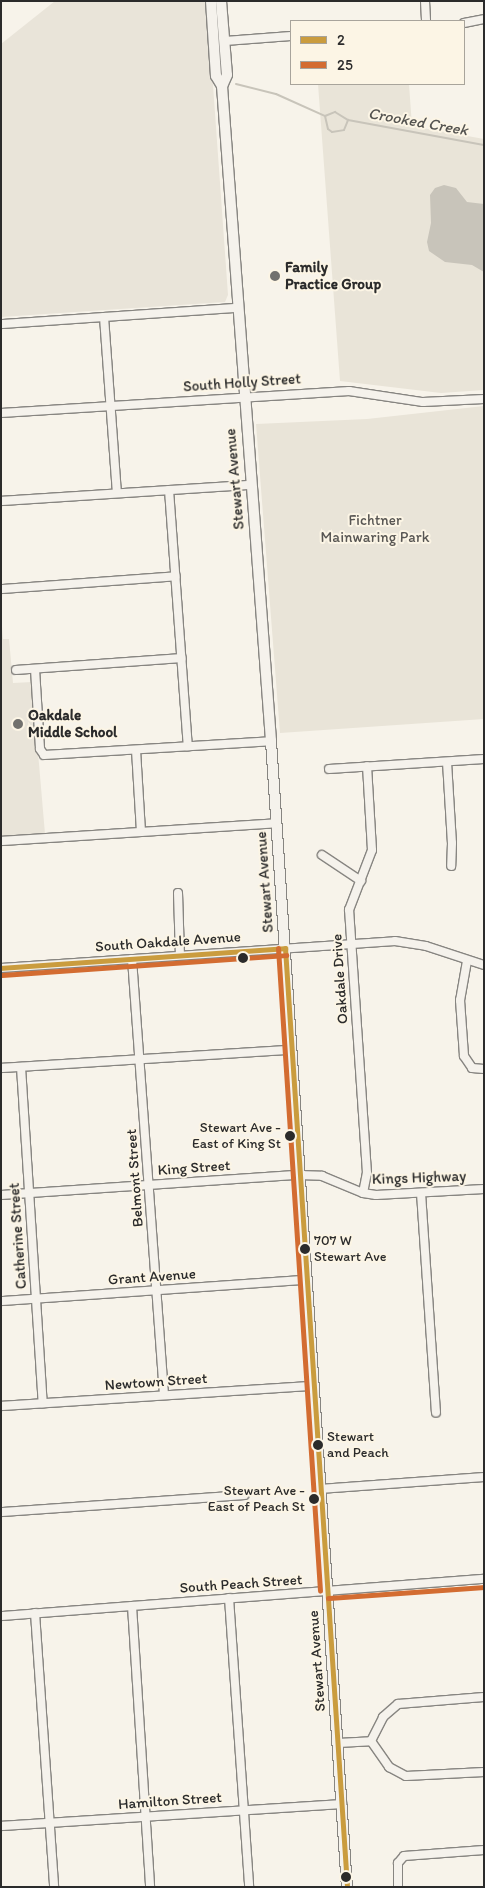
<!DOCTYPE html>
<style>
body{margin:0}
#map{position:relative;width:485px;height:1888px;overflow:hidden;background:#f7f3ea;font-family:Itim,sans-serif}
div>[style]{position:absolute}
.built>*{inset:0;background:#e9e4d9}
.green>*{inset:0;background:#e9e4d8}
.water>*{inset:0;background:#c8c4ba}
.stream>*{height:2px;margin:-1px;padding:0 1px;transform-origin:1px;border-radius:1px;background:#c8c4ba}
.roads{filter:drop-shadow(1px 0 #878581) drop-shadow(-1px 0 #878581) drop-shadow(0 1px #878581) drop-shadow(0 -1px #878581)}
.minor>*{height:8px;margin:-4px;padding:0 4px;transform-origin:4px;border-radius:4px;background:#f5f2ec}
.major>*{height:10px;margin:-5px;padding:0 5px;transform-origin:5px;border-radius:5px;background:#f5f2ec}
.bus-1>*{height:5px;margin:-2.5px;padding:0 2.5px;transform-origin:2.5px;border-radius:2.5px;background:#ca9c3e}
.bus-2>*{height:5px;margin:-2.5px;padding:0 2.5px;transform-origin:2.5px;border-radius:2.5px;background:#d36c31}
.dots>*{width:14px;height:14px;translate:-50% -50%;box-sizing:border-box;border:2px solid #fcf5e5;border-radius:50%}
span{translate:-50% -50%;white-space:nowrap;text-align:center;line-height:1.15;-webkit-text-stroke:4px #fcf5e5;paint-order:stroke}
.bus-label{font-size:14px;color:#2b2b2b}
.right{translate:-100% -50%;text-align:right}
.left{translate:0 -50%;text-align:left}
.poi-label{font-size:15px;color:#2b2b2b;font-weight:700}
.street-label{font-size:15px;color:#2b2b2b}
.park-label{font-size:15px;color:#585653}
.water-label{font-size:16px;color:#545350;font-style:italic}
.frame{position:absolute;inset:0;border:2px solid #2b2b2b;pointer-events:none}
.legend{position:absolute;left:290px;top:20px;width:175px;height:65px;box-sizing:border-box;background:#fcf5e5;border:1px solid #a8a49b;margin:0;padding:6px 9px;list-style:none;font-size:15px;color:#2b2b2b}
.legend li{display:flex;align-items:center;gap:10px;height:25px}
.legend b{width:25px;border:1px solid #a8a49b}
</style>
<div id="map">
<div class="built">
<i style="clip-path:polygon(55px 1px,207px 1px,228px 295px,225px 302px,1px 317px,1px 44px)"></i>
<i style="clip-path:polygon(1px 614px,3px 639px,9px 639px,13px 683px,32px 682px,45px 834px,1px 837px)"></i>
</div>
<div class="green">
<i style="clip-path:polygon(318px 84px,409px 84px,412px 126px,484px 139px,484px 390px,441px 393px,340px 381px)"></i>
<i style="clip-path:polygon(484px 406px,484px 719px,280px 733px,256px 424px,367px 419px)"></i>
</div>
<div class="water">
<i style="clip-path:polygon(444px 185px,456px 188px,467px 202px,484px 204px,484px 272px,472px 265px,445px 262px,429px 251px,427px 242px,431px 223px,430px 195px,435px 188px)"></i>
</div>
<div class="stream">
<i style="left:236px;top:84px;width:41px;rotate:14deg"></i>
<i style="left:276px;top:94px;width:54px;rotate:24.2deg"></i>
<i style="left:325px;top:116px;width:11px;rotate:-22deg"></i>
<i style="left:335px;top:112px;width:15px;rotate:32deg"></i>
<i style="left:348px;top:120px;width:138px;rotate:10.4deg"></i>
<i style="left:325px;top:116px;width:13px;rotate:77deg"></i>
<i style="left:328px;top:129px;width:5px;rotate:37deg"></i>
<i style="left:332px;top:132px;width:12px;rotate:-9deg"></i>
<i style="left:344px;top:130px;width:11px;rotate:-68deg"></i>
</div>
<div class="roads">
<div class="minor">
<i style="left:425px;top:1px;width:20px;rotate:87deg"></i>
<i style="left:464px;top:23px;width:20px;rotate:-11deg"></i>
<i style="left:225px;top:41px;width:66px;rotate:-4.3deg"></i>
<i style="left:104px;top:317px;width:176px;rotate:85.8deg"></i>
<i style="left:1px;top:324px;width:237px;rotate:-3.9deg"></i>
<i style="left:1px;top:413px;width:349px;rotate:-3.6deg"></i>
<i style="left:349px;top:391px;width:75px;rotate:8.5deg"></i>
<i style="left:423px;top:402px;width:61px;rotate:-2.8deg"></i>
<i style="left:169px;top:490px;width:257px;rotate:85.8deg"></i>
<i style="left:1px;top:501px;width:251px;rotate:-3.7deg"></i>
<i style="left:1px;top:589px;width:175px;rotate:-4.2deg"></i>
<i style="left:35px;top:669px;width:80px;rotate:86.4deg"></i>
<i style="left:40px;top:749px;width:7px;rotate:56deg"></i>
<i style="left:44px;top:755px;width:227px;rotate:-3.5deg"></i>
<i style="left:16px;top:670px;width:166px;rotate:-4.1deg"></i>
<i style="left:136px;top:750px;width:82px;rotate:86.5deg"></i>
<i style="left:447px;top:762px;width:81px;rotate:86.5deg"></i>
<i style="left:452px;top:843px;width:23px;rotate:92deg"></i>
<i style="left:329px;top:769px;width:155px;rotate:-3.7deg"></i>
<i style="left:1px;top:841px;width:276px;rotate:-3.7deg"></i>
<i style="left:322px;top:855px;width:47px;rotate:33.7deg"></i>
<i style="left:178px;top:893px;width:62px;rotate:88.2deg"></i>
<i style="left:132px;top:959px;width:437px;rotate:85.8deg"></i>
<i style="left:467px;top:961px;width:40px;rotate:100deg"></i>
<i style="left:460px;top:1000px;width:56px;rotate:85.9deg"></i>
<i style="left:464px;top:1056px;width:14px;rotate:56deg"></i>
<i style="left:472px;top:1068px;width:12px;rotate:5deg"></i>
<i style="left:1px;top:968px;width:395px;rotate:-3.9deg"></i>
<i style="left:395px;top:941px;width:31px;rotate:9deg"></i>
<i style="left:426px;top:946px;width:61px;rotate:18.1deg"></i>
<i style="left:21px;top:1067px;width:337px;rotate:86.3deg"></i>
<i style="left:1px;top:1068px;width:290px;rotate:-3.6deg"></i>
<i style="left:363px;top:1193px;width:20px;rotate:-79deg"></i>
<i style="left:367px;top:1173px;width:264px;rotate:-93.9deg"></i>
<i style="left:349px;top:910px;width:64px;rotate:-69deg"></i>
<i style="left:372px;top:850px;width:84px;rotate:-93.4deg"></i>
<i style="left:421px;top:1193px;width:220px;rotate:86.1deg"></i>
<i style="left:1px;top:1195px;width:298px;rotate:-3.9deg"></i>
<i style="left:298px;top:1175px;width:24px;rotate:2deg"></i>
<i style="left:322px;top:1176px;width:44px;rotate:22.5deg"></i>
<i style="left:363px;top:1193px;width:13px;rotate:9deg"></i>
<i style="left:376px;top:1195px;width:108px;rotate:-3.2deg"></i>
<i style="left:1px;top:1301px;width:305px;rotate:-4deg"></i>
<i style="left:1px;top:1406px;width:313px;rotate:-3.7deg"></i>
<i style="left:320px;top:1489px;width:164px;rotate:-4.2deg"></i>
<i style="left:1px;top:1512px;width:244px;rotate:-4deg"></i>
<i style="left:229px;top:1598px;width:290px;rotate:86deg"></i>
<i style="left:132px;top:1606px;width:282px;rotate:86.3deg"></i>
<i style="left:35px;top:1613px;width:275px;rotate:86deg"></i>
<i style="left:1px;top:1616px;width:484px;rotate:-4.4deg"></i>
<i style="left:371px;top:1741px;width:27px;rotate:-63deg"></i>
<i style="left:383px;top:1717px;width:20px;rotate:-41deg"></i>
<i style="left:398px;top:1704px;width:86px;rotate:-4.7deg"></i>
<i style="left:371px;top:1741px;width:32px;rotate:55deg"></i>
<i style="left:389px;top:1767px;width:19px;rotate:28deg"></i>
<i style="left:406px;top:1776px;width:78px;rotate:-2.9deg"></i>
<i style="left:338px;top:1743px;width:33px;rotate:-3deg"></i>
<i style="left:1px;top:1826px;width:342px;rotate:-3.7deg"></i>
<i style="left:398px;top:1887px;width:24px;rotate:-90deg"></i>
<i style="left:398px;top:1863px;width:9px;rotate:-49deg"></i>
<i style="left:404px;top:1856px;width:80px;rotate:-4.3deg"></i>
</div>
<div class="major">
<i style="left:211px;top:1px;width:75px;rotate:86.2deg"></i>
<i style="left:216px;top:76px;width:12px;rotate:59deg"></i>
<i style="left:222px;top:86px;width:657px;rotate:85.72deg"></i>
<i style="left:271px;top:741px;width:1149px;rotate:86.21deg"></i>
<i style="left:221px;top:1px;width:74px;rotate:85.4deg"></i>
<i style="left:227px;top:75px;width:12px;rotate:114deg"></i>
</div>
</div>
<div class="bus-1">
<i style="left:285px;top:948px;width:941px;rotate:86.22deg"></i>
<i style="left:1px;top:968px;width:285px;rotate:-4deg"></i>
</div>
<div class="bus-2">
<i style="left:278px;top:948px;width:644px;rotate:86.26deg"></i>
<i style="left:2px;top:975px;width:285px;rotate:-4deg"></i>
<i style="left:328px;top:1598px;width:156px;rotate:-4deg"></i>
</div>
<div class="dots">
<i style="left:275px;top:276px;background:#72716e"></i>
<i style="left:18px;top:724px;background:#72716e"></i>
<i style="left:243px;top:958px;background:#2b2b2b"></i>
<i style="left:290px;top:1136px;background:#2b2b2b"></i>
<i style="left:305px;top:1249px;background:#2b2b2b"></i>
<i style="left:318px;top:1445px;background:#2b2b2b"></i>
<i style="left:314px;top:1499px;background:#2b2b2b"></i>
<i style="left:346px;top:1877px;background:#2b2b2b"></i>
</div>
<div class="bus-label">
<span class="right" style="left:281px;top:1136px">Stewart Ave -<br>East of King St</span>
<span class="left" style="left:314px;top:1249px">707 W<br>Stewart Ave</span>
<span class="left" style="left:327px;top:1445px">Stewart<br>and Peach</span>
<span class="right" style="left:305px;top:1499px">Stewart Ave -<br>East of Peach St</span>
</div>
<div class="poi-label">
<span class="left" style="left:285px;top:276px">Family<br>Practice Group</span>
<span class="left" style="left:28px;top:724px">Oakdale<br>Middle School</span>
</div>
<div class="street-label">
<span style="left:242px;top:383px;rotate:-4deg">South Holly Street</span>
<span style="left:235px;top:479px;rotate:-95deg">Stewart Avenue</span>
<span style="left:265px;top:882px;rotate:-94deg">Stewart Avenue</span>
<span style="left:168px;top:942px;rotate:-4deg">South Oakdale Avenue</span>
<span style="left:340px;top:979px;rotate:-94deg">Oakdale Drive</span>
<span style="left:194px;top:1168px;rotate:-4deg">King Street</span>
<span style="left:135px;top:1178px;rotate:-94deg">Belmont Street</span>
<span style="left:419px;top:1178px;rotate:-2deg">Kings Highway</span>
<span style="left:18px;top:1236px;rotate:-94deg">Catherine Street</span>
<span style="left:152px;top:1277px;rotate:-4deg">Grant Avenue</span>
<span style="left:156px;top:1382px;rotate:-4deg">Newtown Street</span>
<span style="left:241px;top:1584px;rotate:-4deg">South Peach Street</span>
<span style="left:317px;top:1661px;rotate:-94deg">Stewart Avenue</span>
<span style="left:170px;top:1801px;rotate:-4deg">Hamilton Street</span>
</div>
<div class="park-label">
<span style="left:375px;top:529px">Fichtner<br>Mainwaring Park</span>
</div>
<div class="water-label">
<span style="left:418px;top:122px;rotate:10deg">Crooked Creek</span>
</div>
<div class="frame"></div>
<ul class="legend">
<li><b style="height:6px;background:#ca9c3e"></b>2</li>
<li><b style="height:6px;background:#d36c31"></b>25</li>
</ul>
</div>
